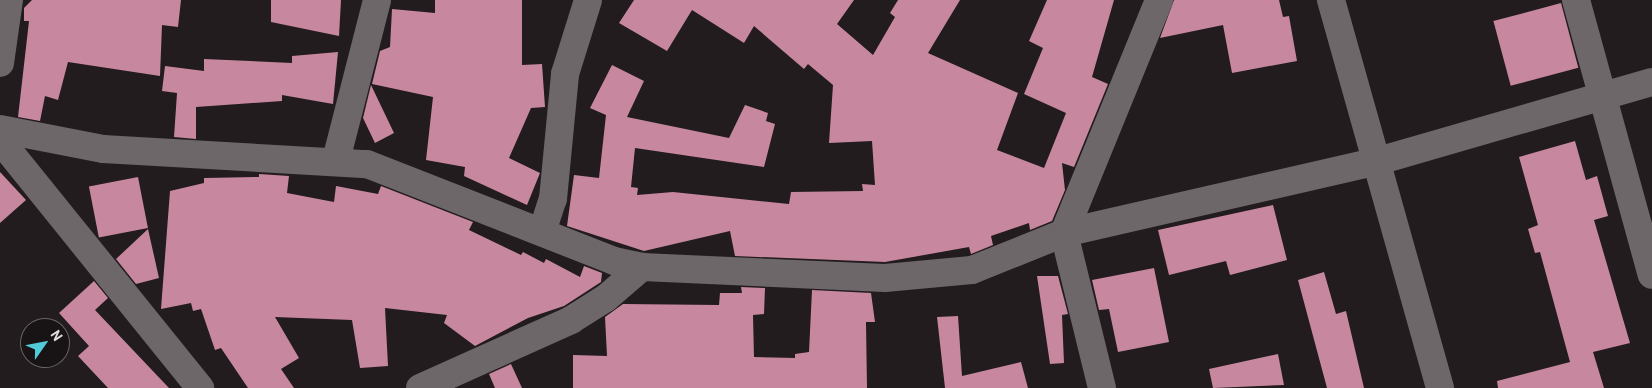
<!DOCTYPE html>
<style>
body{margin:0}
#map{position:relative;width:1652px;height:388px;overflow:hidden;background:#221c1e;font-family:Barlow,sans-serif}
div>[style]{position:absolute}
.building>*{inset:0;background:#c7879f;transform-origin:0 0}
.street>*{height:28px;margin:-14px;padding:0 14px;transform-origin:14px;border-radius:14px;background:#6e6769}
span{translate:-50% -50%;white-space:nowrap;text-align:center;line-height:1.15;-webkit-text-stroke:5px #181315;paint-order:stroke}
.north{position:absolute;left:20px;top:318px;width:50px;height:50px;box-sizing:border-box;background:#181315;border:1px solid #696466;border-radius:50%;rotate:57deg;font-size:14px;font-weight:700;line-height:20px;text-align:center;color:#e2dee0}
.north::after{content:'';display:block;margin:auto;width:18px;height:22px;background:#52cbd9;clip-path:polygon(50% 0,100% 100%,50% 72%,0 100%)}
</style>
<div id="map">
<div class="building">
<i style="clip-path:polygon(32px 0,181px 0,178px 27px,162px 25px,160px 76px,68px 62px,58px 100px,45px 96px,40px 121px,18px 117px,29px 21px,24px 21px,24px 8px)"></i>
<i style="clip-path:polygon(271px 0,341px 0,339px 36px,271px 22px)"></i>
<i style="clip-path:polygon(435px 0,522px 0,522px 65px,542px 64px,545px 107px,531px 108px,509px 158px,540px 173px,527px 205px,464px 176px,465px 167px,426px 160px,433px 97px,372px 84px,380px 51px,390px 47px,392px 9px,435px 13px)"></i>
<i style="clip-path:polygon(634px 0,854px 0,837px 24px,873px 55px,895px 17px,890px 13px,898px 0,960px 0,928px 53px,1018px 93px,997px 150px,1044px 168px,1066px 113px,1024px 94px,1043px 48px,1029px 41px,1047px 0,1114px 0,1092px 77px,1108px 84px,1074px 167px,1062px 163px,1065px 190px,1052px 221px,1030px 230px,1029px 223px,991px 236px,993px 245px,971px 254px,969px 247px,885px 262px,735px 256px,730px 231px,644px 251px,567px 226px,574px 175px,599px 178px,606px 115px,590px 108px,612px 65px,644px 81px,627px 117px,729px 138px,745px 105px,768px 113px,766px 121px,775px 124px,764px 167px,635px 148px,631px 187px,638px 188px,637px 195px,673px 192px,789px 204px,791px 192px,863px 191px,862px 184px,875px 185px,872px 141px,829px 143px,833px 85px,808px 64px,804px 69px,754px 26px,744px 43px,692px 10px,667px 51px,619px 23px)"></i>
<i style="clip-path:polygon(1174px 0,1279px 0,1283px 17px,1289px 16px,1297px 61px,1232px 73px,1223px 25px,1160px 38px)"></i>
<i style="left:1561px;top:3px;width:67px;height:70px;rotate:75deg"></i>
<i style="clip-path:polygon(338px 52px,333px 104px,282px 95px,282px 101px,196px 107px,196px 139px,174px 137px,177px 93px,162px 91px,165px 66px,204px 71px,204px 59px,292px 63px,292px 56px)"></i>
<i style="clip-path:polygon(371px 85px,394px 133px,375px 143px,363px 118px)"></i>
<i style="clip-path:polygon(1575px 141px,1586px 180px,1597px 176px,1608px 216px,1594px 220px,1630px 343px,1593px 352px,1604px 388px,1498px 388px,1497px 381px,1570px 362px,1540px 252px,1535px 253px,1528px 229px,1538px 225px,1519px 157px)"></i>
<i style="clip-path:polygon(0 172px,26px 200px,0 223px)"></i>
<i style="clip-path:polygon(259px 174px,289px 176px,287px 193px,334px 202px,336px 186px,378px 194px,381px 186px,473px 222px,469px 230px,521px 255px,523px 252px,544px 263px,546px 259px,580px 277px,584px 266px,602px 273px,601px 282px,564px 306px,528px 318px,475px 346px,444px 323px,447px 315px,385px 308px,388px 366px,360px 368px,352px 320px,275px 317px,299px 358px,281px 369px,294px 388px,248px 388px,221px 348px,215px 350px,201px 309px,193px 311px,191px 303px,161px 309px,170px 191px,204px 183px,204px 178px,259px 177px)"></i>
<i style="left:138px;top:177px;width:52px;height:50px;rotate:79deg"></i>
<i style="clip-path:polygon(1273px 205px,1287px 260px,1230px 275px,1226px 261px,1169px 275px,1158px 230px)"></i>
<i style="clip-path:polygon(148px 229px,159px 278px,136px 284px,116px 259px)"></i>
<i style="clip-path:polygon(1154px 268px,1169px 342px,1118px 352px,1109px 309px,1099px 310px,1092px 280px)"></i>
<i style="clip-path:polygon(1324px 272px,1336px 314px,1346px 311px,1364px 388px,1327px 388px,1298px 280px)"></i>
<i style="clip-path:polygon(1037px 276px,1058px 276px,1068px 314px,1062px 315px,1064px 363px,1050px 364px)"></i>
<i style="clip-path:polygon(94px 281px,108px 298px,95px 310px,169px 388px,108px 388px,78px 356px,89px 346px,59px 313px)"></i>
<i style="clip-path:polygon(741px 287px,765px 288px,764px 314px,753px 315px,754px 357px,795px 358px,795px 354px,809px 352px,812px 290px,871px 293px,875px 322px,866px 322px,867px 388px,573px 388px,573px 355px,607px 356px,605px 317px,623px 304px,719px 305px,720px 293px,742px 293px)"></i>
<i style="clip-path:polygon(958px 316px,962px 376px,1021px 362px,1028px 388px,945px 388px,937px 317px)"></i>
<i style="clip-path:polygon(1278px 354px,1284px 385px,1213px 388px,1209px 369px)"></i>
<i style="clip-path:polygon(511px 364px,522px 388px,495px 388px,489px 374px)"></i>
</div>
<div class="street">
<i style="left:1331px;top:0;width:403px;rotate:74.3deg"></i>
<i style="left:1576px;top:0;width:285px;rotate:74.6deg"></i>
<i style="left:0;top:63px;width:64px;rotate:-81.9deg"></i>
<i style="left:0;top:129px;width:105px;rotate:11deg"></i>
<i style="left:103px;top:149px;width:264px;rotate:3.3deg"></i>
<i style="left:367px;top:164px;width:265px;rotate:21.4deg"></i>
<i style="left:614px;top:261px;width:29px;rotate:12deg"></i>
<i style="left:642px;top:267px;width:243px;rotate:2.6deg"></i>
<i style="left:885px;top:278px;width:87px;rotate:-5.3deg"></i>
<i style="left:972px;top:270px;width:99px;rotate:-21.9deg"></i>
<i style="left:1064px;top:233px;width:322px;rotate:-12.9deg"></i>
<i style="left:1378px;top:161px;width:285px;rotate:-16.1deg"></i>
<i style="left:0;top:140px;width:319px;rotate:51.1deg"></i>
<i style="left:336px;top:160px;width:165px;rotate:-75.6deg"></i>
<i style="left:542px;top:232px;width:35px;rotate:-72deg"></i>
<i style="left:553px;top:199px;width:126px;rotate:-84.5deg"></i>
<i style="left:565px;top:74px;width:77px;rotate:-72.7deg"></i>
<i style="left:420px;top:388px;width:166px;rotate:-24.2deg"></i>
<i style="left:571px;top:320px;width:41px;rotate:-32.2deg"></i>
<i style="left:606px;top:298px;width:48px;rotate:-40.7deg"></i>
<i style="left:1102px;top:388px;width:160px;rotate:-103.8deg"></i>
<i style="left:1064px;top:233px;width:252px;rotate:-67.8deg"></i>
</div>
<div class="north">N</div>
</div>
